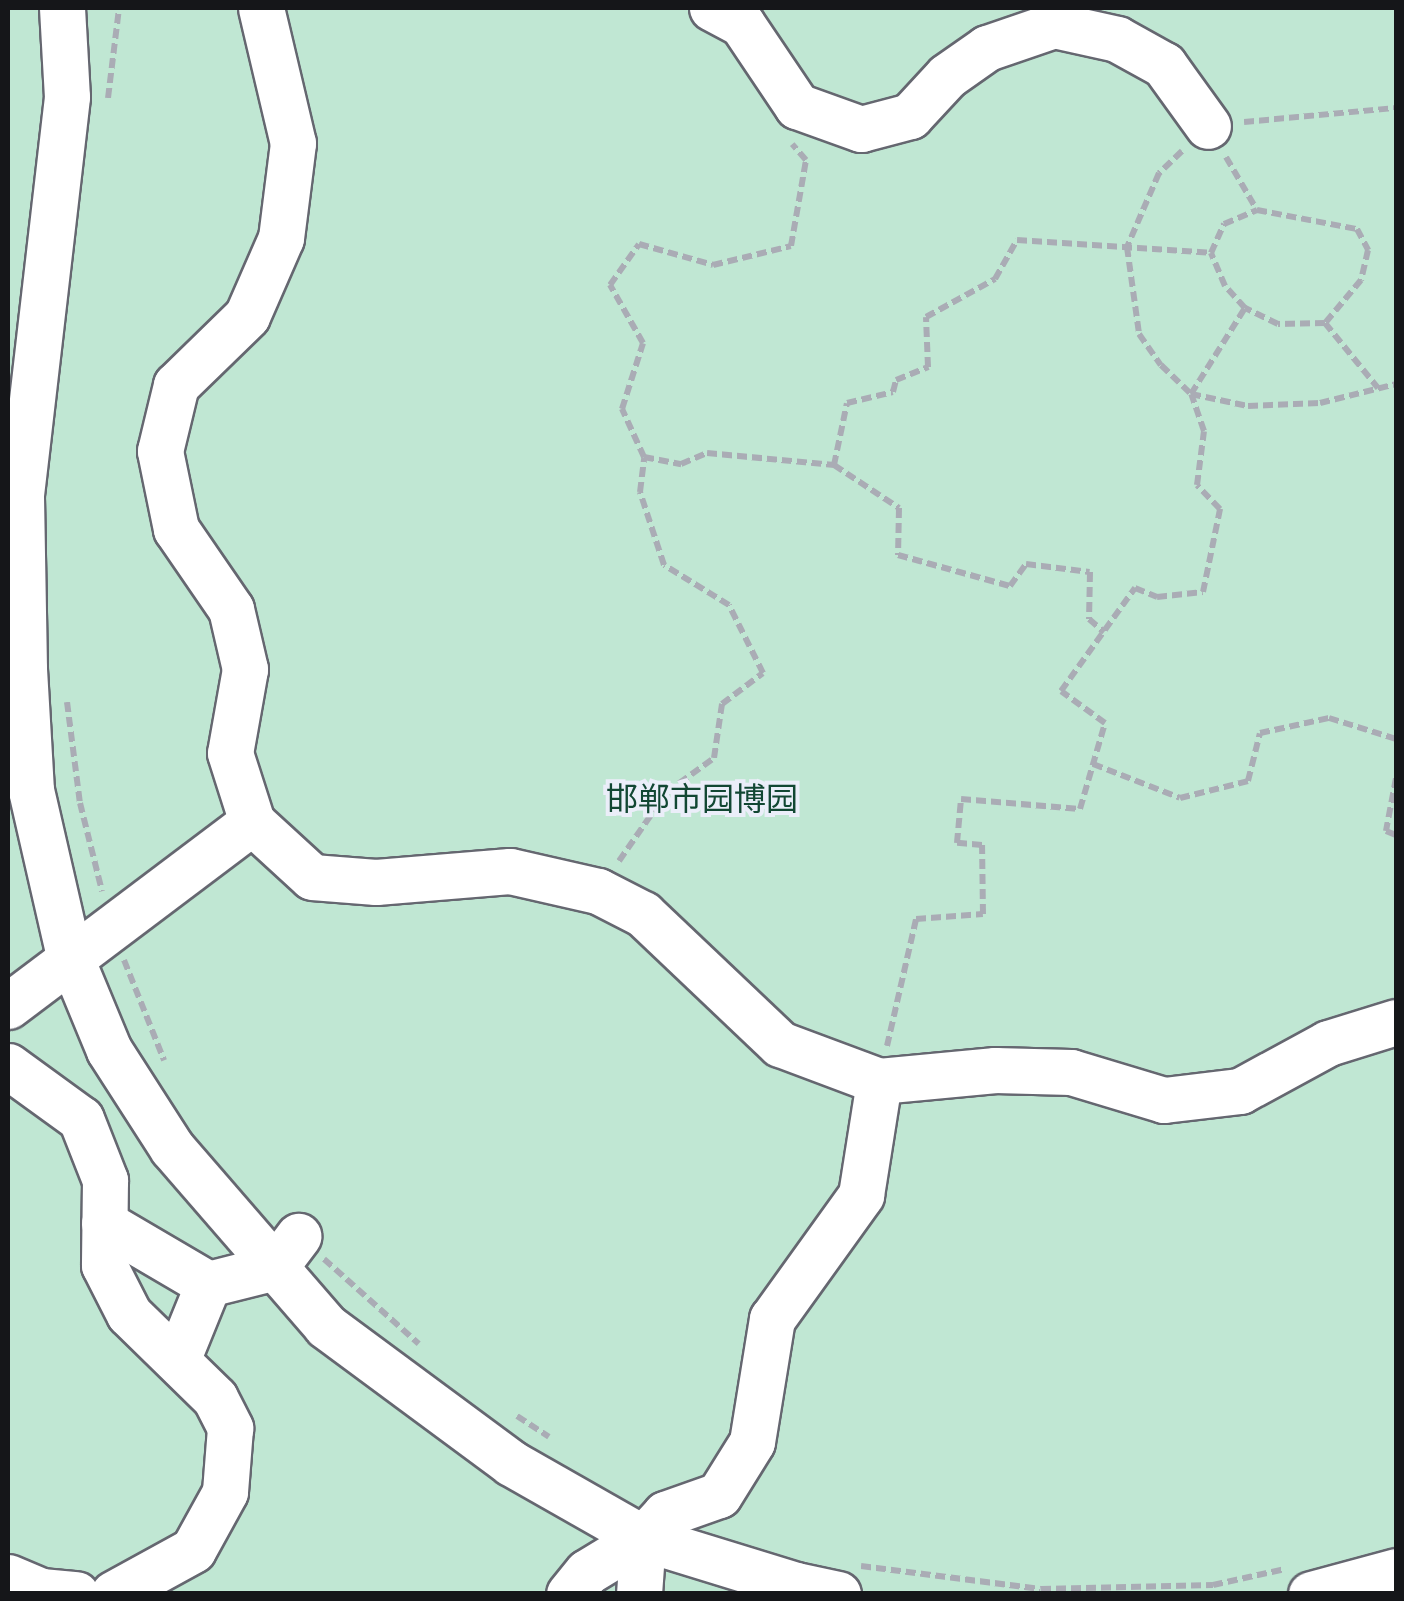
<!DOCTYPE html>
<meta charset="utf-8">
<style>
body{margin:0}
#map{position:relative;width:1404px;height:1601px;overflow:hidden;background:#ebeef9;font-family:Karla,"Noto Sans SC",sans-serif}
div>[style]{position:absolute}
.green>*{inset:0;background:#c0e7d3;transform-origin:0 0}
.path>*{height:6px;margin-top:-3px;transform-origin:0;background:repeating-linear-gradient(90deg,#aaacb5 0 10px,transparent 0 15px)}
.roads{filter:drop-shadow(2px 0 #656770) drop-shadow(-2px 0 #656770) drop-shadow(0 2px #656770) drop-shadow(0 -2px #656770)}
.minor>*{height:45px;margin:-22.5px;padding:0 22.5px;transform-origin:22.5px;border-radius:22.5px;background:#fff}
span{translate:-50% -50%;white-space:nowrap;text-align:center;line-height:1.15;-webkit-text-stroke:8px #ebeef9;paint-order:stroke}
.park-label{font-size:32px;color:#124733}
.frame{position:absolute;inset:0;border:10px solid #151619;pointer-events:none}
</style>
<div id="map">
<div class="green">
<i style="left:8px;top:8px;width:1388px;height:1585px"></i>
</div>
<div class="path">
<i style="left:108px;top:98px;width:91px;rotate:-83deg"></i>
<i style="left:1244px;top:122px;width:153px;rotate:-5.3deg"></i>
<i style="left:1182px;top:151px;width:32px;rotate:136deg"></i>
<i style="left:1159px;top:173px;width:81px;rotate:113.4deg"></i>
<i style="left:1127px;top:247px;width:88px;rotate:82.1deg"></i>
<i style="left:1139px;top:334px;width:38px;rotate:55deg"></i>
<i style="left:1161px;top:365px;width:42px;rotate:44deg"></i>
<i style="left:1191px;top:394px;width:58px;rotate:11.9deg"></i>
<i style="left:1248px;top:406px;width:72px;rotate:-2.4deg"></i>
<i style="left:1320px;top:403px;width:78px;rotate:-14deg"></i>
<i style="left:1226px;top:157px;width:61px;rotate:59.7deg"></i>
<i style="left:1257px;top:210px;width:102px;rotate:10.8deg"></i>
<i style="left:1357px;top:229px;width:24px;rotate:62deg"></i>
<i style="left:1368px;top:250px;width:31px;rotate:103deg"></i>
<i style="left:1361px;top:280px;width:56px;rotate:129.9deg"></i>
<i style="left:1325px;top:323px;width:47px;rotate:178.8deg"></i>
<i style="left:1278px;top:324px;width:37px;rotate:-154deg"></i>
<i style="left:1245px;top:308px;width:30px;rotate:-132deg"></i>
<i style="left:1225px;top:286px;width:36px;rotate:-113deg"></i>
<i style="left:1211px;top:253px;width:32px;rotate:-66deg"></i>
<i style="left:1224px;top:224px;width:36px;rotate:-23deg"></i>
<i style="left:1325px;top:323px;width:84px;rotate:50.8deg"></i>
<i style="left:644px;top:457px;width:38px;rotate:11deg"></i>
<i style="left:681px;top:464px;width:28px;rotate:-23deg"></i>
<i style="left:707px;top:453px;width:128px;rotate:5.4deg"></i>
<i style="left:834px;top:465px;width:78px;rotate:33.5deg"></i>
<i style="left:899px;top:508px;width:47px;rotate:91.2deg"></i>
<i style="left:898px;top:555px;width:116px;rotate:15.5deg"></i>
<i style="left:1010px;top:586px;width:27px;rotate:-54deg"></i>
<i style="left:1026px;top:564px;width:64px;rotate:7.1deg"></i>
<i style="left:1090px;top:572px;width:47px;rotate:91.2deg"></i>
<i style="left:1089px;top:619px;width:20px;rotate:41deg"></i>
<i style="left:834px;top:465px;width:63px;rotate:-78.2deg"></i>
<i style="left:847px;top:403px;width:47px;rotate:-13.4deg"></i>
<i style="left:893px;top:392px;width:12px;rotate:-76deg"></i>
<i style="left:896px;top:380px;width:35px;rotate:-22deg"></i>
<i style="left:928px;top:367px;width:50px;rotate:-92.3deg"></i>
<i style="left:926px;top:317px;width:79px;rotate:-28.8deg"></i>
<i style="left:995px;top:279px;width:45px;rotate:-60.6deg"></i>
<i style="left:1017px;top:240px;width:194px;rotate:3.8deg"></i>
<i style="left:67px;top:702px;width:102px;rotate:82.7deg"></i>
<i style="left:80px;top:803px;width:91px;rotate:76deg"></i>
<i style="left:1093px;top:764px;width:93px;rotate:21.3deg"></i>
<i style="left:1180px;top:798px;width:70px;rotate:-14deg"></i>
<i style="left:1248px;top:781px;width:49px;rotate:-76deg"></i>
<i style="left:1260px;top:733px;width:71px;rotate:-12.3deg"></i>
<i style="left:1329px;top:718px;width:70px;rotate:17.4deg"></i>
<i style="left:1396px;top:778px;width:54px;rotate:100.7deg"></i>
<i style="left:1386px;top:831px;width:11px;rotate:22deg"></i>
<i style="left:619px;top:861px;width:84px;rotate:-55.2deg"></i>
<i style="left:667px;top:792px;width:58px;rotate:-35.9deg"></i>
<i style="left:714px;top:758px;width:55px;rotate:-81.6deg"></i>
<i style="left:722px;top:704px;width:51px;rotate:-37.1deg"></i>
<i style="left:763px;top:673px;width:76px;rotate:-116.6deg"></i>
<i style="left:729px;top:605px;width:76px;rotate:-148.4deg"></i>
<i style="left:664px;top:565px;width:77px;rotate:-108.2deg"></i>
<i style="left:640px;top:492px;width:35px;rotate:-83deg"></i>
<i style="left:644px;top:457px;width:53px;rotate:-114.6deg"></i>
<i style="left:622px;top:409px;width:69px;rotate:-72.3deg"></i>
<i style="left:643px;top:343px;width:67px;rotate:-119.6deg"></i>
<i style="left:610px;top:285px;width:50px;rotate:-54.7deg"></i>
<i style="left:639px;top:244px;width:77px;rotate:15.8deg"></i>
<i style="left:713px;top:265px;width:80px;rotate:-13.7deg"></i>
<i style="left:791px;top:246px;width:87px;rotate:-80.1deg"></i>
<i style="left:806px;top:160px;width:21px;rotate:-131deg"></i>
<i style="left:124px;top:960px;width:108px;rotate:68.2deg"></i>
<i style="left:887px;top:1046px;width:130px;rotate:-77.1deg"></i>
<i style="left:916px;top:919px;width:67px;rotate:-4.3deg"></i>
<i style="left:983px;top:914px;width:69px;rotate:-90.8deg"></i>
<i style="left:982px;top:845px;width:25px;rotate:-175deg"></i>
<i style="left:957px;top:843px;width:44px;rotate:-84.8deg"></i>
<i style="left:961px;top:799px;width:119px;rotate:4.8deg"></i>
<i style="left:1080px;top:809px;width:90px;rotate:-73.8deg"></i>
<i style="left:1105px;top:723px;width:54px;rotate:-144deg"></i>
<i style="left:1061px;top:691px;width:127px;rotate:-54.3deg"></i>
<i style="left:1135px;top:588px;width:24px;rotate:22deg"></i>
<i style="left:1157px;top:597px;width:46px;rotate:-6.2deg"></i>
<i style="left:1203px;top:592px;width:85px;rotate:-78.4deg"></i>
<i style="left:1220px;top:509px;width:33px;rotate:-134deg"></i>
<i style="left:1197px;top:485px;width:54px;rotate:-82.6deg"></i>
<i style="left:1204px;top:431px;width:39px;rotate:-109deg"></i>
<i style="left:1191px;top:394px;width:102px;rotate:-57.9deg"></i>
<i style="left:324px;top:1259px;width:127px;rotate:41.8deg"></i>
<i style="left:517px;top:1416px;width:38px;rotate:33deg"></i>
<i style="left:861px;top:1566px;width:181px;rotate:7.3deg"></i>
<i style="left:1041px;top:1589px;width:172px;rotate:-1.3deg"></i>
<i style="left:1213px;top:1585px;width:74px;rotate:-12.5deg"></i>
</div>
<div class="roads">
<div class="minor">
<i style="left:62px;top:8px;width:89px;rotate:86.8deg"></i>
<i style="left:67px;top:97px;width:403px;rotate:96.6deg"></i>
<i style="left:21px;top:497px;width:172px;rotate:89deg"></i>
<i style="left:24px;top:669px;width:121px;rotate:86.7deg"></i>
<i style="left:31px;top:790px;width:165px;rotate:77.1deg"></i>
<i style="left:68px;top:951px;width:107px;rotate:67.5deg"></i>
<i style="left:109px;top:1050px;width:117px;rotate:57.3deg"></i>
<i style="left:172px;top:1148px;width:235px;rotate:49.1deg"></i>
<i style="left:326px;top:1326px;width:230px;rotate:36.5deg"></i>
<i style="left:511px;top:1463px;width:152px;rotate:29.6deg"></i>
<i style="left:643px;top:1538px;width:160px;rotate:17.1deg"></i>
<i style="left:796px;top:1585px;width:43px;rotate:12.1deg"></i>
<i style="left:261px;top:8px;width:139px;rotate:76.7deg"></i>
<i style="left:293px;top:143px;width:96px;rotate:97.2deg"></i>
<i style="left:281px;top:238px;width:85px;rotate:113.6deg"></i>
<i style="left:247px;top:316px;width:99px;rotate:135.8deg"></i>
<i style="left:176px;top:385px;width:68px;rotate:103.6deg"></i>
<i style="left:160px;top:451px;width:80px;rotate:78.4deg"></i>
<i style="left:176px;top:529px;width:97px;rotate:55.5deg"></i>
<i style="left:231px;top:609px;width:62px;rotate:76.9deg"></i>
<i style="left:245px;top:669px;width:85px;rotate:100.1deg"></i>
<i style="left:230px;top:753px;width:72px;rotate:72.3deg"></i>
<i style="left:252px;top:822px;width:81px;rotate:42.5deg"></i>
<i style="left:312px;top:877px;width:64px;rotate:4.5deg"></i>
<i style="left:376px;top:882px;width:134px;rotate:-4.7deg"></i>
<i style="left:510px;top:871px;width:90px;rotate:12.8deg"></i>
<i style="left:598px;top:891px;width:51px;rotate:27.1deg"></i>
<i style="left:643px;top:914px;width:189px;rotate:43.5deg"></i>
<i style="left:780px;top:1044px;width:106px;rotate:20.5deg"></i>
<i style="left:879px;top:1081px;width:117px;rotate:-5.4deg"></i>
<i style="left:995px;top:1070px;width:76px;rotate:1.5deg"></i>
<i style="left:1071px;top:1072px;width:97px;rotate:16.8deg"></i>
<i style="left:1164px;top:1100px;width:77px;rotate:-6.8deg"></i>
<i style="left:1240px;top:1091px;width:100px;rotate:-28.6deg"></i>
<i style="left:1328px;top:1043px;width:71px;rotate:-17.2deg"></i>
<i style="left:712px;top:8px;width:34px;rotate:28deg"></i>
<i style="left:742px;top:24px;width:99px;rotate:56.1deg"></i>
<i style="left:797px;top:106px;width:68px;rotate:19.8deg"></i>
<i style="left:861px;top:129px;width:51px;rotate:-14.9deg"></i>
<i style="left:910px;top:116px;width:54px;rotate:-47.2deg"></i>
<i style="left:947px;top:76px;width:49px;rotate:-35deg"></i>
<i style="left:987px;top:48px;width:71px;rotate:-18.9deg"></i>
<i style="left:1054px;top:25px;width:65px;rotate:12.5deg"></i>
<i style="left:1117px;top:39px;width:54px;rotate:29deg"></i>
<i style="left:1164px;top:65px;width:75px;rotate:54.2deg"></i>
<i style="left:8px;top:1006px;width:306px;rotate:-37deg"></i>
<i style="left:8px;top:1066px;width:90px;rotate:36deg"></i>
<i style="left:81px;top:1119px;width:66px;rotate:68.5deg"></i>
<i style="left:105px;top:1180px;width:85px;rotate:90.7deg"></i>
<i style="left:104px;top:1265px;width:55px;rotate:63deg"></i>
<i style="left:129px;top:1314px;width:120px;rotate:44.3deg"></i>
<i style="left:215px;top:1398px;width:34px;rotate:63deg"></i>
<i style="left:230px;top:1428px;width:64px;rotate:94.5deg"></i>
<i style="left:225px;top:1492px;width:66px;rotate:118.9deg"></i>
<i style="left:193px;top:1550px;width:91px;rotate:151.2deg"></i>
<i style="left:104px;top:1223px;width:121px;rotate:30.4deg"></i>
<i style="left:178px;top:1358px;width:80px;rotate:-67.9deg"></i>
<i style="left:208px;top:1284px;width:69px;rotate:-14.2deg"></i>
<i style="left:275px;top:1267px;width:39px;rotate:-53deg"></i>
<i style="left:8px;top:1577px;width:36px;rotate:23deg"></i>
<i style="left:41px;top:1591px;width:35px;rotate:5deg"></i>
<i style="left:569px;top:1594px;width:28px;rotate:-51deg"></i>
<i style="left:587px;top:1572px;width:66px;rotate:-31.3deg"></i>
<i style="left:639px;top:1594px;width:56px;rotate:-85.9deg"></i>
<i style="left:643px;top:1538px;width:33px;rotate:-47deg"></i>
<i style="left:665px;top:1514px;width:57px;rotate:-19.4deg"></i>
<i style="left:719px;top:1495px;width:62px;rotate:-58.1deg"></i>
<i style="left:752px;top:1442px;width:125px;rotate:-80.8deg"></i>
<i style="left:772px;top:1319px;width:153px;rotate:-54.3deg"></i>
<i style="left:861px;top:1195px;width:115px;rotate:-81deg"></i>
<i style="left:1311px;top:1594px;width:88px;rotate:-15.1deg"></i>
</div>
</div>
<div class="park-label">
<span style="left:702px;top:800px">邯郸市园博园</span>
</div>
<div class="frame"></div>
</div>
